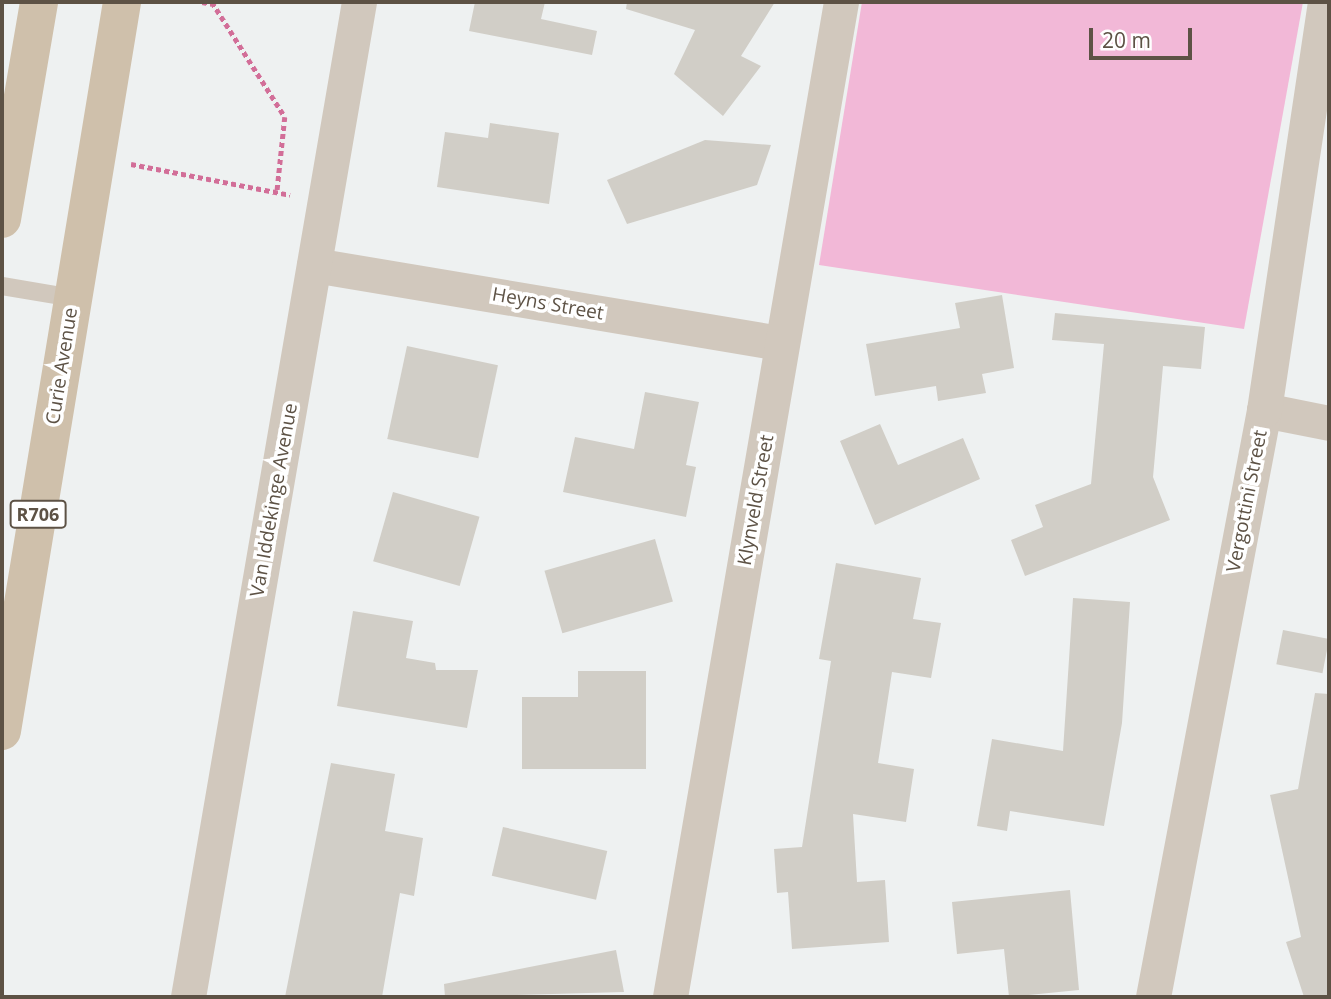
<!DOCTYPE html>
<style>
body{margin:0}
#map{position:relative;width:1331px;height:999px;overflow:hidden;background:#eef1f1;font-family:"Open Sans",sans-serif}
div>[style]{position:absolute}
.green>*{inset:0;background:#f2b8d7}
.building>*{inset:0;background:#d1cec7;transform-origin:0 0}
.path>*{height:4.5px;margin-top:-2.25px;transform-origin:0;background:repeating-linear-gradient(90deg,#d26e98 0 5px,transparent 0 8.5px)}
.service>*{height:18px;margin:-9px;padding:0 9px;transform-origin:9px;border-radius:9px;background:#d1c8bd}
.minor>*{height:35px;margin:-17.5px;padding:0 17.5px;transform-origin:17.5px;border-radius:17.5px;background:#d1c8bd}
.primary>*{height:38px;margin:-19px;padding:0 19px;transform-origin:19px;border-radius:19px;background:#cfc0ab}
span{translate:-50% -50%;white-space:nowrap;text-align:center;line-height:1.15;-webkit-text-stroke:7px #fff;paint-order:stroke}
.shield-label span{padding:2px 5px;background:#fff;border:2px solid;border-radius:5px;-webkit-text-stroke-width:0}
.shield-label{font-size:18px;color:#5d5245;font-weight:700}
.street-label{font-size:19px;color:#5d5245}
.frame{position:absolute;inset:0;border:4px solid #5d5245;pointer-events:none}
.scale{position:absolute;left:1089px;top:28px;width:103px;height:32px;box-sizing:border-box;border:4px solid #5d5245;border-top:0;padding-left:9px;font-size:21px;line-height:24px;white-space:nowrap;color:#5d5245;-webkit-text-stroke:5px #fff;paint-order:stroke}
</style>
<div id="map">
<div class="green">
<i style="clip-path:polygon(862px 2px,1303px 2px,1244px 329px,819px 265px)"></i>
</div>
<div class="building">
<i style="clip-path:polygon(475px 2px,545px 2px,541px 19px,597px 31px,592px 55px,469px 31px)"></i>
<i style="clip-path:polygon(627px 2px,775px 2px,741px 56px,761px 66px,723px 116px,674px 74px,695px 30px,626px 9px)"></i>
<i style="clip-path:polygon(490px 123px,559px 133px,549px 204px,437px 187px,445px 132px,488px 138px)"></i>
<i style="clip-path:polygon(705px 140px,771px 145px,757px 185px,627px 224px,607px 180px)"></i>
<i style="clip-path:polygon(1002px 295px,1014px 368px,982px 374px,986px 393px,938px 401px,936px 386px,875px 396px,866px 344px,960px 328px,955px 303px)"></i>
<i style="clip-path:polygon(1055px 313px,1205px 327px,1201px 369px,1163px 366px,1153px 477px,1170px 520px,1025px 576px,1011px 540px,1043px 527px,1035px 505px,1091px 484px,1104px 344px,1052px 340px)"></i>
<i style="left:407px;top:346px;width:93px;height:95px;rotate:12deg"></i>
<i style="clip-path:polygon(645px 392px,699px 402px,686px 465px,696px 467px,686px 517px,563px 492px,575px 437px,634px 449px)"></i>
<i style="clip-path:polygon(880px 424px,898px 465px,963px 438px,980px 479px,875px 525px,840px 441px)"></i>
<i style="left:393px;top:492px;width:90px;height:72px;rotate:16deg"></i>
<i style="left:655px;top:539px;width:65px;height:115px;rotate:74deg"></i>
<i style="clip-path:polygon(836px 563px,921px 578px,913px 619px,941px 623px,931px 678px,892px 672px,878px 763px,914px 769px,906px 822px,853px 814px,857px 882px,885px 880px,889px 942px,792px 949px,788px 892px,777px 893px,774px 849px,802px 847px,831px 661px,819px 659px)"></i>
<i style="clip-path:polygon(1073px 598px,1130px 602px,1122px 723px,1104px 826px,1010px 811px,1007px 831px,977px 826px,992px 739px,1063px 751px)"></i>
<i style="clip-path:polygon(353px 611px,413px 621px,406px 658px,435px 663px,436px 670px,478px 670px,467px 728px,337px 706px)"></i>
<i style="left:1283px;top:630px;width:47px;height:35px;rotate:11deg"></i>
<i style="clip-path:polygon(578px 671px,646px 671px,646px 769px,522px 769px,522px 697px,578px 697px)"></i>
<i style="clip-path:polygon(1315px 693px,1329px 694px,1329px 997px,1304px 997px,1286px 942px,1301px 937px,1270px 795px,1298px 789px)"></i>
<i style="clip-path:polygon(331px 763px,395px 774px,385px 831px,423px 838px,414px 896px,400px 893px,382px 997px,285px 997px)"></i>
<i style="left:503px;top:827px;width:107px;height:50px;rotate:13deg"></i>
<i style="clip-path:polygon(1070px 890px,1079px 990px,1009px 997px,1004px 949px,957px 954px,952px 902px)"></i>
<i style="clip-path:polygon(616px 950px,624px 992px,445px 997px,444px 984px)"></i>
</div>
<div class="path">
<i style="left:202px;top:2px;width:10px;rotate:11deg"></i>
<i style="left:212px;top:2px;width:136px;rotate:57.6deg"></i>
<i style="left:285px;top:117px;width:76px;rotate:96deg"></i>
<i style="left:131px;top:164px;width:162px;rotate:11deg"></i>
</div>
<div class="service">
<i style="left:2px;top:286px;width:73px;rotate:9.5deg"></i>
</div>
<div class="minor">
<i style="left:314px;top:265px;width:474px;rotate:9.5deg"></i>
<i style="left:1264px;top:410px;width:66px;rotate:11.3deg"></i>
<i style="left:188px;top:997px;width:1010px;rotate:-80.25deg"></i>
<i style="left:670px;top:997px;width:1010px;rotate:-80.25deg"></i>
<i style="left:1153px;top:997px;width:597px;rotate:-79.29deg"></i>
<i style="left:1264px;top:410px;width:413px;rotate:-81.5deg"></i>
</div>
<div class="primary">
<i style="left:2px;top:219px;width:220px;rotate:-80.3deg"></i>
<i style="left:2px;top:731px;width:739px;rotate:-80.65deg"></i>
</div>
<div class="shield-label">
<span style="left:38px;top:514px">R706</span>
</div>
<div class="street-label">
<span style="left:548px;top:304px;rotate:10deg">Heyns Street</span>
<span style="left:62px;top:366px;rotate:-81deg">Curie Avenue</span>
<span style="left:274px;top:500px;rotate:-80deg">Van Iddekinge Avenue</span>
<span style="left:756px;top:500px;rotate:-80deg">Klynveld Street</span>
<span style="left:1247px;top:501px;rotate:-79deg">Vergottini Street</span>
</div>
<div class="frame"></div>
<div class="scale">20 m</div>
</div>
